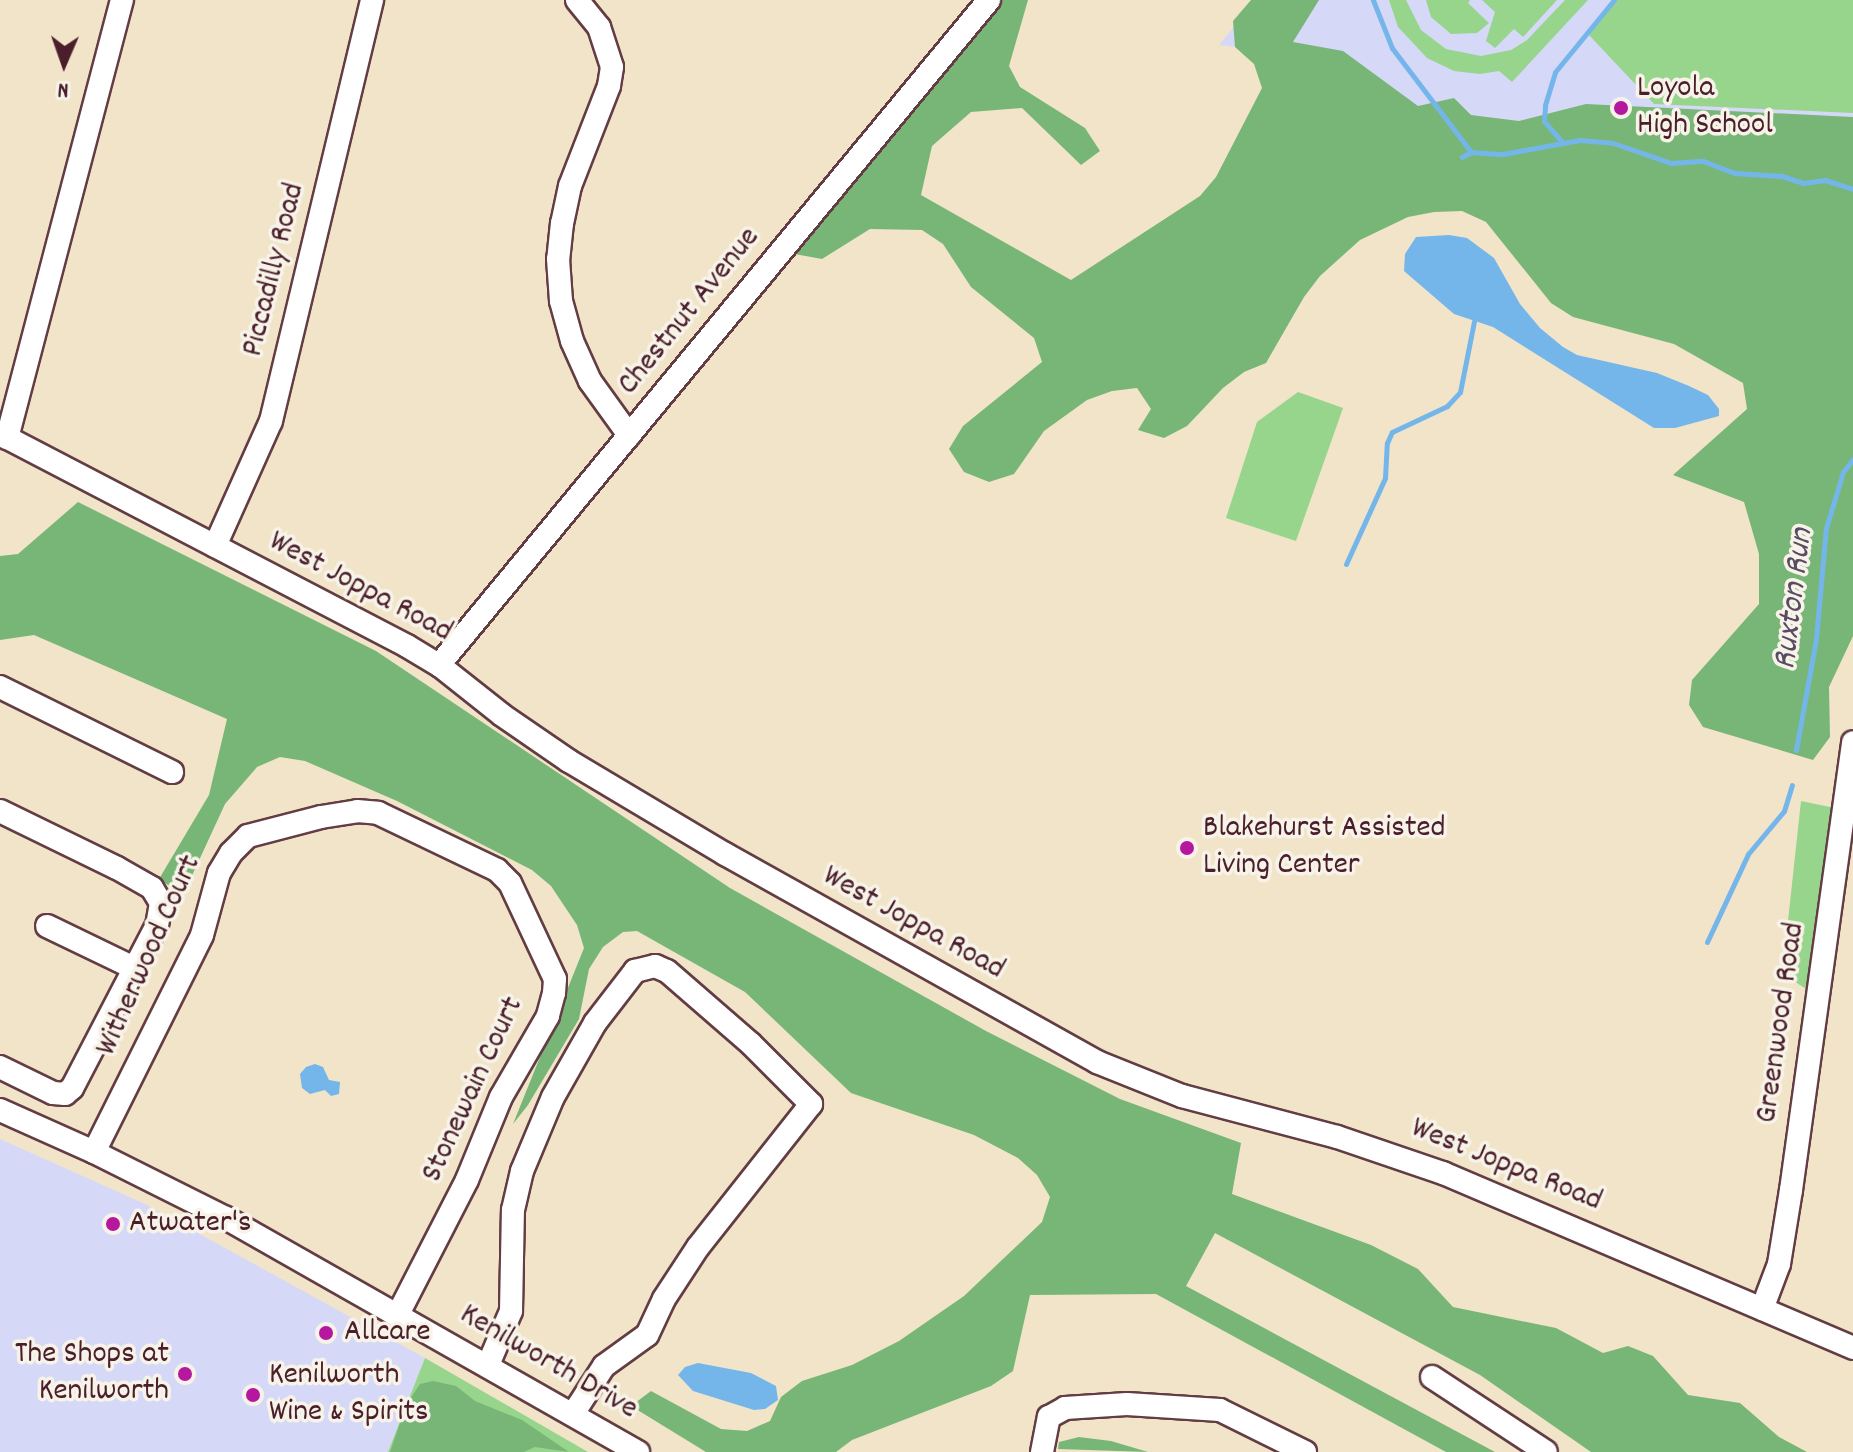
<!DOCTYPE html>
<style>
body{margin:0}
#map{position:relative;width:1853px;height:1452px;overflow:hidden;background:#f1e4c9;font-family:Dekko,sans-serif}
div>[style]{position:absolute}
.built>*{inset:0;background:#d6d8f8}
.green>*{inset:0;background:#96d58b}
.forest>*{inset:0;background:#78b677}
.water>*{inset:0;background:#75b6ea}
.stream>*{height:5px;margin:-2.5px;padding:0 2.5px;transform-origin:2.5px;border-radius:2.5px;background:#75b6ea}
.roads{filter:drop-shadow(2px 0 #633d43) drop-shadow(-2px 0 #633d43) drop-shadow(0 2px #633d43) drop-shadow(0 -2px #633d43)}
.minor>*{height:22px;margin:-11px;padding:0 11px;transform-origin:11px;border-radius:11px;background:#fff}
.dots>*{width:22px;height:22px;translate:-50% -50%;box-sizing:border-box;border:4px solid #f7f3e8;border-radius:50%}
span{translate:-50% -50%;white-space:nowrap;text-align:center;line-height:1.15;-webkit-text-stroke:7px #f7f3e8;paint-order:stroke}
.poi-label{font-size:32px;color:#4a1f2b}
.left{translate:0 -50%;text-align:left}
.right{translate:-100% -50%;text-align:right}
.street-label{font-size:32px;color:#4a1f2b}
.water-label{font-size:34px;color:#574c64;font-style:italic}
.north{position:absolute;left:24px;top:24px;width:80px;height:80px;-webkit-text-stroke:6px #f7f3e8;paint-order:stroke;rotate:182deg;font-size:22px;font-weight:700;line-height:32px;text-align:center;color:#4a1f2b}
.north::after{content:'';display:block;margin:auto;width:28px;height:36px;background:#4a1f2b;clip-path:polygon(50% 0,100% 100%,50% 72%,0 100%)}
</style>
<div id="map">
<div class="built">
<i style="clip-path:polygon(1256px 0,1853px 0,1853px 202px,1459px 166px,1330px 57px,1219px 45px)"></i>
<i style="clip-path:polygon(0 1139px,145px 1204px,425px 1358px,388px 1452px,0 1452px)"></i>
</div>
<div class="green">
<i style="clip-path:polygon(1389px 0,1406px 0,1421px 30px,1446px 49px,1481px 56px,1511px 50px,1527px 40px,1565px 0,1588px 0,1512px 82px,1499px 71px,1480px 74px,1454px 71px,1427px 58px,1398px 27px)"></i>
<i style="clip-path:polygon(1426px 0,1470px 0,1468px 3px,1489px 23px,1477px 33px,1451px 34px,1431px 17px)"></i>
<i style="clip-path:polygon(1482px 0,1557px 0,1523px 37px,1514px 29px,1495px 48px,1486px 41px,1495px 12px)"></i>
<i style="clip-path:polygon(1613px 0,1853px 0,1853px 113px,1654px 104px,1588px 34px)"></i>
<i style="clip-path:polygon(1298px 392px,1343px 408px,1296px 541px,1226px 518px,1257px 422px)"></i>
<i style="clip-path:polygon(1801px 801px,1835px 808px,1811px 992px,1789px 978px,1783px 967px)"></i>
<i style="clip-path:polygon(425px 1358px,588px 1452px,388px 1452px)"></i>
</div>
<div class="forest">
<i style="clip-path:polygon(998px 0,1028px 0,1009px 66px,1020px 87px,1085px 128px,1100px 151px,1081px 165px,1022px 108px,971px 112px,932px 146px,921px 195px,1071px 280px,1200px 196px,1216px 177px,1262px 88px,1254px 64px,1235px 47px,1233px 21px,1251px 0,1319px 0,1293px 42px,1343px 51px,1418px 106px,1454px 98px,1471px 115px,1519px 121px,1586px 104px,1853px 117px,1853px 636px,1829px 687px,1830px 737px,1813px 760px,1703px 727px,1689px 705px,1692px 680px,1759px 604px,1759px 554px,1744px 502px,1673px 475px,1747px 409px,1743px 383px,1674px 344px,1573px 317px,1551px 303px,1486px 222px,1462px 211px,1434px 212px,1408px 217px,1360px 240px,1320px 276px,1304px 297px,1266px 363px,1244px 372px,1223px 388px,1187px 426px,1164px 438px,1138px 430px,1151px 409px,1137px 388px,1112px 391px,1087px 400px,1044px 431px,1014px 474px,989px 482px,964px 472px,949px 449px,963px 426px,1042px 362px,1034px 338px,971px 287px,943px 244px,922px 230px,870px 229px,822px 259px,789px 253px)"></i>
<i style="clip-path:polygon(78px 502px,376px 651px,730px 888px,986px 1031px,1120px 1099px,1241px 1143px,1232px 1194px,1371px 1245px,1418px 1269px,1453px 1307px,1556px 1328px,1603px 1353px,1628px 1346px,1653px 1356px,1688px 1395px,1740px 1403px,1779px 1437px,1807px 1452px,1591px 1452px,1480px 1375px,1215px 1233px,1186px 1286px,1495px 1452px,1446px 1452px,1156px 1294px,1030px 1295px,1013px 1371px,991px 1386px,852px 1440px,836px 1452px,706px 1452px,631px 1406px,651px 1391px,721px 1429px,747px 1431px,770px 1421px,781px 1397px,802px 1381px,852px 1365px,899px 1341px,964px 1296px,1042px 1222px,1050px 1197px,1037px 1175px,1018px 1158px,974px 1135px,851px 1093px,745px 992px,637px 931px,623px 932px,603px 947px,589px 969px,579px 1019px,528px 1105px,513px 1124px,584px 948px,577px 925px,551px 886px,532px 870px,397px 801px,305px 761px,280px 757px,257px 767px,225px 804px,183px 895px,159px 879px,209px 795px,227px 719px,34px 635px,0 640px,0 556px,18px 554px)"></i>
<i style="clip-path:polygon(433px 1381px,456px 1386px,475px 1401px,522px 1420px,569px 1452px,535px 1447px,524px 1452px,390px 1452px,406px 1405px,420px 1384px)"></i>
<i style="clip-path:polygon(1079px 1437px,1111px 1441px,1148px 1452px,1058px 1449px,1059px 1442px)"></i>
</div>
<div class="water">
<i style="clip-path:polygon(1449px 235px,1467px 238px,1494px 258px,1520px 304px,1540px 328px,1563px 347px,1577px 355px,1657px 373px,1689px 386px,1708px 395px,1719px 409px,1719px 416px,1675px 428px,1654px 428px,1493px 327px,1454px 314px,1404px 271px,1405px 254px,1416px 237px)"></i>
<i style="clip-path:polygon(315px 1064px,323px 1067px,329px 1080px,340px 1082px,339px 1094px,331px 1096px,325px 1090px,310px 1094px,302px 1088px,300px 1074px,306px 1067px)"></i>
<i style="clip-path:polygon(698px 1363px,751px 1373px,776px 1386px,778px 1400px,765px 1409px,754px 1410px,693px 1391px,678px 1375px,685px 1367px)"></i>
</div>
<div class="stream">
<i style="left:1373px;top:0;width:52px;rotate:68.4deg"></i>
<i style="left:1392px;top:48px;width:131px;rotate:52.8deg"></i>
<i style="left:1563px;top:143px;width:29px;rotate:-131deg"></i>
<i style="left:1544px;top:121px;width:16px;rotate:-86deg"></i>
<i style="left:1545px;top:105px;width:34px;rotate:-73deg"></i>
<i style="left:1555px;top:72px;width:93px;rotate:-50.7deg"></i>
<i style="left:1462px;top:157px;width:10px;rotate:-29deg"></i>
<i style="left:1471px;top:152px;width:32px;rotate:4deg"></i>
<i style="left:1503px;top:154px;width:78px;rotate:-10.3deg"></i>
<i style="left:1580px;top:140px;width:33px;rotate:5deg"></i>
<i style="left:1613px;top:143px;width:61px;rotate:19deg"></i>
<i style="left:1671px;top:163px;width:32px;rotate:-4deg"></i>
<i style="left:1703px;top:161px;width:34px;rotate:21deg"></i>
<i style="left:1735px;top:173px;width:47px;rotate:3.7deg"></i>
<i style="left:1782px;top:176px;width:22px;rotate:18deg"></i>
<i style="left:1803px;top:183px;width:22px;rotate:-8deg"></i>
<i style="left:1825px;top:180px;width:29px;rotate:18deg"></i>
<i style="left:1346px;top:564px;width:94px;rotate:-65.6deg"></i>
<i style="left:1385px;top:478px;width:35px;rotate:-87deg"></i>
<i style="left:1387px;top:443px;width:12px;rotate:-66deg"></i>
<i style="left:1392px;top:432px;width:61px;rotate:-25.3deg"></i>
<i style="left:1447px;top:406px;width:19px;rotate:-47deg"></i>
<i style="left:1460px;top:392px;width:72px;rotate:-78.8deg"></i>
<i style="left:1796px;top:750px;width:113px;rotate:-79.8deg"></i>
<i style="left:1816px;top:639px;width:111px;rotate:-84.9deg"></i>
<i style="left:1826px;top:528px;width:59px;rotate:-73.1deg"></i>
<i style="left:1843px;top:472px;width:16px;rotate:-52deg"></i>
<i style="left:1707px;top:942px;width:97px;rotate:-65deg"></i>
<i style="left:1748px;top:854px;width:56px;rotate:-50.1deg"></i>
<i style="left:1784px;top:811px;width:27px;rotate:-73deg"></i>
</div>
<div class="roads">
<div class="minor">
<i style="left:577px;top:0;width:35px;rotate:51deg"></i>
<i style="left:599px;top:27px;width:42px;rotate:72deg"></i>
<i style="left:612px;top:67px;width:19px;rotate:99deg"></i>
<i style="left:609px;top:86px;width:107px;rotate:111.3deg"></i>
<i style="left:570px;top:186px;width:38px;rotate:102deg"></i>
<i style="left:562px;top:223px;width:36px;rotate:96deg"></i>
<i style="left:558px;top:259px;width:42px;rotate:85.9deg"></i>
<i style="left:561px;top:301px;width:41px;rotate:74.6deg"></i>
<i style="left:572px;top:341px;width:44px;rotate:65.8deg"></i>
<i style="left:590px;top:381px;width:67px;rotate:54.2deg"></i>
<i style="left:0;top:434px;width:459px;rotate:27.5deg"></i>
<i style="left:407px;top:646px;width:37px;rotate:31deg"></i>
<i style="left:439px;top:665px;width:80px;rotate:38.4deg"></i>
<i style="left:502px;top:715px;width:81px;rotate:34.5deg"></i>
<i style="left:569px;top:761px;width:182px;rotate:30.8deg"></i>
<i style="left:725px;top:854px;width:426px;rotate:29.2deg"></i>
<i style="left:1097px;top:1062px;width:92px;rotate:21.8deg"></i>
<i style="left:1182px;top:1096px;width:160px;rotate:14.8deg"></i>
<i style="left:1337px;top:1137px;width:112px;rotate:18.8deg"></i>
<i style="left:1443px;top:1173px;width:446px;rotate:23.1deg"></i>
<i style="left:7px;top:438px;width:453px;rotate:-75.3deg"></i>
<i style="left:215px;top:546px;width:137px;rotate:-65.9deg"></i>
<i style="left:271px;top:421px;width:433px;rotate:-76.5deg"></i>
<i style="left:439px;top:665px;width:863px;rotate:-50.41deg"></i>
<i style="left:0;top:687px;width:192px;rotate:26.3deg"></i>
<i style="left:0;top:811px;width:130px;rotate:26deg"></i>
<i style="left:117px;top:868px;width:40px;rotate:29.7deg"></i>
<i style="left:152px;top:888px;width:17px;rotate:59deg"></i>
<i style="left:161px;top:903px;width:22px;rotate:100deg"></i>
<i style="left:157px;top:925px;width:184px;rotate:117.5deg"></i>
<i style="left:72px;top:1088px;width:9px;rotate:139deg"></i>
<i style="left:65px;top:1094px;width:12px;rotate:-175deg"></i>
<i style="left:53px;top:1093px;width:59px;rotate:-153.9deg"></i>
<i style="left:47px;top:926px;width:97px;rotate:25.8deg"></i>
<i style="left:0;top:1110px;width:103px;rotate:24.1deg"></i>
<i style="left:94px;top:1152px;width:148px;rotate:26.6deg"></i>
<i style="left:226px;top:1218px;width:474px;rotate:29.6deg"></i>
<i style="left:94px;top:1152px;width:242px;rotate:-63.5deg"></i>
<i style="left:202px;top:935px;width:64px;rotate:-74.7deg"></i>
<i style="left:219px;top:873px;width:23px;rotate:-59deg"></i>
<i style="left:231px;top:853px;width:24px;rotate:-45deg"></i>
<i style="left:248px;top:836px;width:75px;rotate:-14.6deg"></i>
<i style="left:321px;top:817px;width:36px;rotate:-9deg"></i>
<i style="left:357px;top:811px;width:21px;rotate:5deg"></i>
<i style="left:378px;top:813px;width:132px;rotate:25.6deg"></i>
<i style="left:497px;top:870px;width:18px;rotate:45deg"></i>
<i style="left:510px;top:883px;width:106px;rotate:64.9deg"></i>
<i style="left:555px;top:979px;width:14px;rotate:94deg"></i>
<i style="left:554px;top:993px;width:24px;rotate:105deg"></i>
<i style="left:548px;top:1016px;width:94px;rotate:120.1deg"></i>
<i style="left:501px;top:1097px;width:90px;rotate:112.3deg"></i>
<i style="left:467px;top:1180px;width:151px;rotate:117.2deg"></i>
<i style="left:1762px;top:1309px;width:48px;rotate:-69.3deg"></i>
<i style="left:1779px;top:1264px;width:75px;rotate:-80.8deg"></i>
<i style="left:1791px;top:1190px;width:452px;rotate:-82.1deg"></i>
<i style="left:488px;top:1365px;width:59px;rotate:-66.9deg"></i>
<i style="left:511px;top:1311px;width:101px;rotate:-88.9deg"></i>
<i style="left:513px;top:1210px;width:40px;rotate:-77deg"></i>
<i style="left:522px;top:1171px;width:80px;rotate:-67.3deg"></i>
<i style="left:553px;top:1097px;width:85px;rotate:-60.4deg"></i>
<i style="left:595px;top:1023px;width:66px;rotate:-52.4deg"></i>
<i style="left:635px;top:971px;width:21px;rotate:-14deg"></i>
<i style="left:655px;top:966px;width:13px;rotate:23deg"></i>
<i style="left:667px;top:971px;width:111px;rotate:41deg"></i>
<i style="left:751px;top:1044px;width:85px;rotate:45deg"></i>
<i style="left:811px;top:1104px;width:182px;rotate:128.3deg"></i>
<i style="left:698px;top:1247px;width:62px;rotate:123.2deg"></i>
<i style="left:664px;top:1299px;width:40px;rotate:115deg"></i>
<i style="left:647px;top:1335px;width:53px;rotate:144.2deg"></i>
<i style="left:604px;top:1366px;width:57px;rotate:122.9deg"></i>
<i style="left:1432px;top:1377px;width:136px;rotate:33.3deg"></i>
<i style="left:1042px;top:1452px;width:36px;rotate:-79deg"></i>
<i style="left:1049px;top:1417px;width:18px;rotate:-29deg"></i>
<i style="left:1065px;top:1408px;width:62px;rotate:-3.7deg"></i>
<i style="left:1127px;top:1404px;width:93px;rotate:3.7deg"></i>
<i style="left:1220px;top:1410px;width:95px;rotate:26.3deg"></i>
</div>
</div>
<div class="dots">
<i style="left:1621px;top:108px;background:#b5179e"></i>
<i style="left:1187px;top:848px;background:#b5179e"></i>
<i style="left:113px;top:1224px;background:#b5179e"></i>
<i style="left:326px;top:1333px;background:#b5179e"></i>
<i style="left:185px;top:1374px;background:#b5179e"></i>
<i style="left:253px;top:1395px;background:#b5179e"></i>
</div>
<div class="poi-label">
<span class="left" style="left:1637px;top:108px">Loyola<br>High School</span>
<span class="left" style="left:1203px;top:848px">Blakehurst Assisted<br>Living Center</span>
<span class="left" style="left:129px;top:1224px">Atwater's</span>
<span class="left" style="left:344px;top:1333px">Allcare</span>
<span class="right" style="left:169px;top:1374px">The Shops at<br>Kenilworth</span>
<span class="left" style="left:269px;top:1395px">Kenilworth<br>Wine &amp; Spirits</span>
</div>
<div class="street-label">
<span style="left:275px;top:270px;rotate:-76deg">Piccadilly Road</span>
<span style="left:690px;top:312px;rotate:-51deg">Chestnut Avenue</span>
<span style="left:360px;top:588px;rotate:28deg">West Joppa Road</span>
<span style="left:913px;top:924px;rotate:29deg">West Joppa Road</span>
<span style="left:150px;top:956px;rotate:-66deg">Witherwood Court</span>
<span style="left:1782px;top:1023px;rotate:-82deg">Greenwood Road</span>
<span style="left:474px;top:1090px;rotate:-65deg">Stonewain Court</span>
<span style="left:1506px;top:1166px;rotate:22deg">West Joppa Road</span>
<span style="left:548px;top:1363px;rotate:30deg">Kenilworth Drive</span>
</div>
<div class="water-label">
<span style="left:1795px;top:599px;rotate:-83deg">Ruxton Run</span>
</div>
<div class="north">N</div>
</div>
